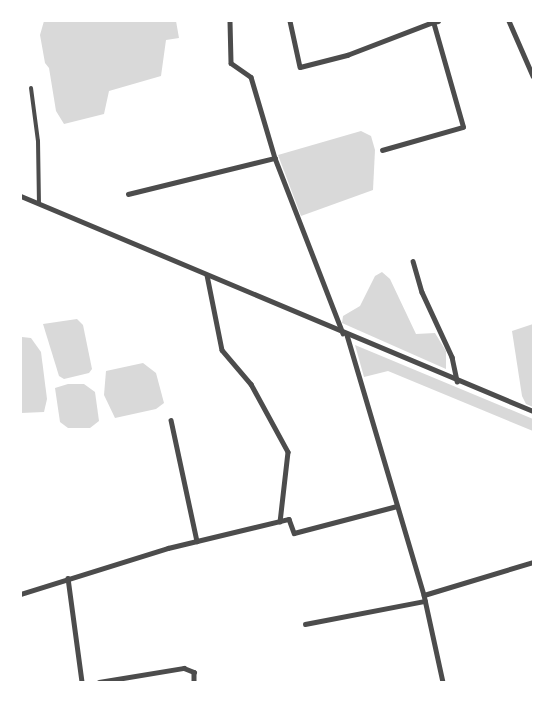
<!DOCTYPE html>
<style>
body{margin:0}
#map{position:relative;width:554px;height:703px;overflow:hidden;background:#fff;font-family:"Sofia Sans Condensed",sans-serif}
div>[style]{position:absolute}
.water>*{inset:0;background:#d9d9d9}
.pedestrian>*{height:4px;margin:-2px;padding:0 2px;transform-origin:2px;border-radius:2px;background:#4c4c4c}
.minor>*{height:4.5px;margin:-2.25px;padding:0 2.25px;transform-origin:2.25px;border-radius:2.25px;background:#4c4c4c}
span{translate:-50% -50%;white-space:nowrap;text-align:center;line-height:1.15;-webkit-text-stroke:6px #fff;paint-order:stroke}
.frame{position:absolute;inset:0;border:22px solid #fff;pointer-events:none}
</style>
<div id="map">
<div class="water">
<i style="clip-path:polygon(44px 21px,176px 21px,179px 38px,166px 40px,161px 76px,109px 91px,104px 114px,64px 124px,56px 111px,49px 68px,45px 63px,40px 35px)"></i>
<i style="clip-path:polygon(361px 131px,371px 136px,375px 150px,373px 190px,301px 216px,278px 155px)"></i>
<i style="clip-path:polygon(382px 272px,390px 279px,416px 334px,435px 333px,446px 351px,446px 369px,342px 323px,343px 316px,360px 306px,375px 276px)"></i>
<i style="clip-path:polygon(77px 319px,83px 325px,92px 369px,89px 373px,64px 379px,59px 376px,43px 324px)"></i>
<i style="clip-path:polygon(533px 324px,533px 407px,526px 404px,522px 396px,512px 331px)"></i>
<i style="clip-path:polygon(22px 337px,31px 338px,41px 352px,47px 399px,44px 412px,21px 413px)"></i>
<i style="clip-path:polygon(355px 345px,533px 419px,533px 431px,388px 371px,364px 377px)"></i>
<i style="clip-path:polygon(143px 363px,156px 373px,164px 403px,156px 409px,115px 418px,104px 395px,106px 371px)"></i>
<i style="clip-path:polygon(68px 384px,84px 384px,95px 392px,99px 421px,90px 428px,68px 428px,60px 422px,55px 388px)"></i>
</div>
<div class="pedestrian">
<i style="left:31px;top:88px;width:53px;rotate:82.5deg"></i>
<i style="left:38px;top:141px;width:63px;rotate:89.1deg"></i>
</div>
<div class="minor">
<i style="left:230px;top:21px;width:42px;rotate:88.6deg"></i>
<i style="left:231px;top:63px;width:24px;rotate:35deg"></i>
<i style="left:251px;top:77px;width:84px;rotate:73.5deg"></i>
<i style="left:275px;top:158px;width:188px;rotate:68.8deg"></i>
<i style="left:290px;top:21px;width:47px;rotate:77.7deg"></i>
<i style="left:300px;top:67px;width:49px;rotate:-14.3deg"></i>
<i style="left:347px;top:55px;width:92px;rotate:-21deg"></i>
<i style="left:509px;top:21px;width:60px;rotate:66.4deg"></i>
<i style="left:382px;top:150px;width:84px;rotate:-15.9deg"></i>
<i style="left:463px;top:127px;width:109px;rotate:-105.9deg"></i>
<i style="left:433px;top:22px;width:5px;rotate:-11deg"></i>
<i style="left:128px;top:194px;width:151px;rotate:-13.8deg"></i>
<i style="left:21px;top:196px;width:555px;rotate:22.78deg"></i>
<i style="left:413px;top:261px;width:32px;rotate:74deg"></i>
<i style="left:422px;top:292px;width:72px;rotate:65.2deg"></i>
<i style="left:452px;top:357px;width:25px;rotate:78deg"></i>
<i style="left:207px;top:275px;width:76px;rotate:78.7deg"></i>
<i style="left:222px;top:350px;width:45px;rotate:49.5deg"></i>
<i style="left:251px;top:384px;width:77px;rotate:61.4deg"></i>
<i style="left:288px;top:452px;width:70px;rotate:96.5deg"></i>
<i style="left:347px;top:335px;width:271px;rotate:73.5deg"></i>
<i style="left:424px;top:595px;width:89px;rotate:77.7deg"></i>
<i style="left:171px;top:420px;width:124px;rotate:77.9deg"></i>
<i style="left:68px;top:578px;width:105px;rotate:82.3deg"></i>
<i style="left:21px;top:594px;width:154px;rotate:-17.4deg"></i>
<i style="left:168px;top:548px;width:124px;rotate:-13.5deg"></i>
<i style="left:289px;top:519px;width:15px;rotate:70deg"></i>
<i style="left:294px;top:533px;width:106px;rotate:-14.7deg"></i>
<i style="left:424px;top:595px;width:114px;rotate:-16.8deg"></i>
<i style="left:305px;top:624px;width:122px;rotate:-10.9deg"></i>
<i style="left:99px;top:682px;width:86px;rotate:-9.4deg"></i>
<i style="left:184px;top:668px;width:11px;rotate:22deg"></i>
<i style="left:194px;top:672px;width:10px;rotate:90deg"></i>
</div>
<div class="frame"></div>
</div>
